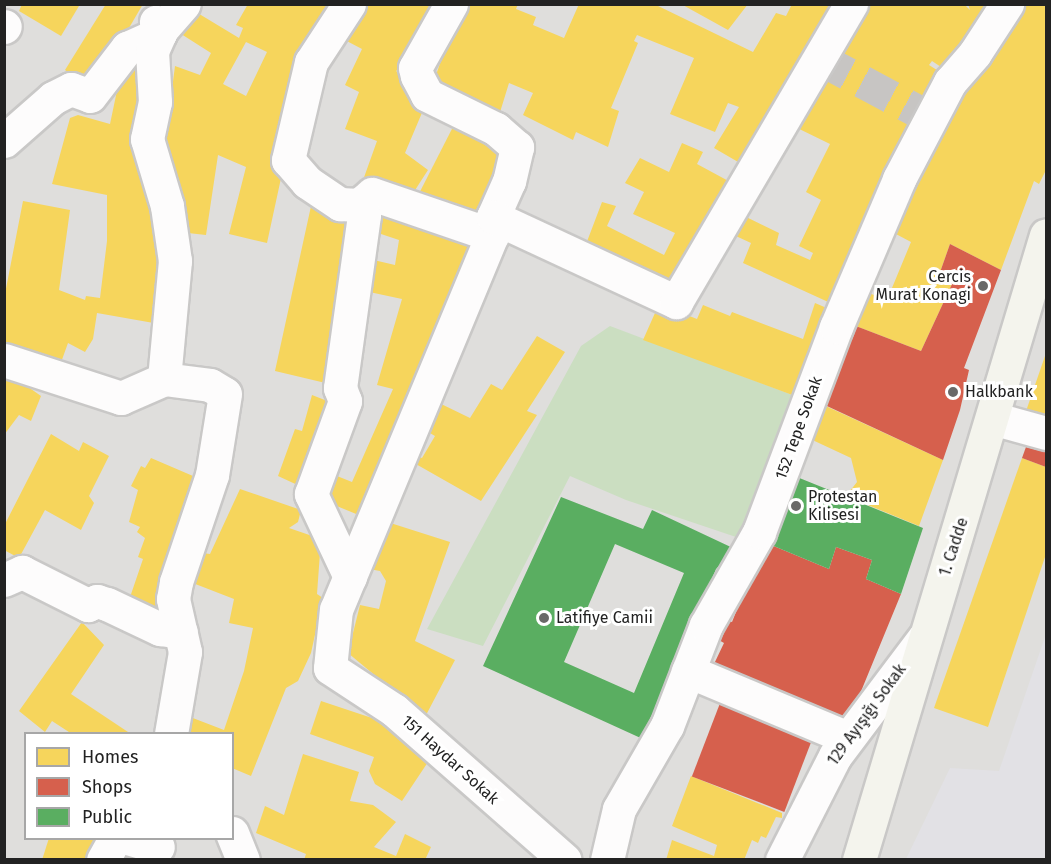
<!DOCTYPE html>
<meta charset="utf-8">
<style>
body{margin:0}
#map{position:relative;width:1051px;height:864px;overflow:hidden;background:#f0eeeb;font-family:"Fira Sans",sans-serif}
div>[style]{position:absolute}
.residential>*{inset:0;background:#dfdedc}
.forest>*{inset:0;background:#cbdec1}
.plaza>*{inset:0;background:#e2e1e5}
.homes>*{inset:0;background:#f6d55c;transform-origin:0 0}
.shops>*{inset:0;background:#d6604d;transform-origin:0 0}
.public>*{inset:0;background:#5aae61}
.street-tunnel>*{height:33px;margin-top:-16.5px;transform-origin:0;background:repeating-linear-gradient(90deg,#c7c5c3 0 33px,transparent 0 49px)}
.roads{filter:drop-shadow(2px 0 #c9c8c7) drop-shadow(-2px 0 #c9c8c7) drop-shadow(0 2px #c9c8c7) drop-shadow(0 -2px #c9c8c7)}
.street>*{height:33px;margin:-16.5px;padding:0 16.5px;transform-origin:16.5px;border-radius:16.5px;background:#fdfcfc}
.secondary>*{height:33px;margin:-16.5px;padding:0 16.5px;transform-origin:16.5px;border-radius:16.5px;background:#f4f4ed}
.dots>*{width:16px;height:16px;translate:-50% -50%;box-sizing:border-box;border:3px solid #fff;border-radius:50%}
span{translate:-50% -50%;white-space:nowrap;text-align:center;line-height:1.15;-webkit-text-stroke:6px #fff;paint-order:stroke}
.poi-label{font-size:16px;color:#222}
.right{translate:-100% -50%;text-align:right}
.left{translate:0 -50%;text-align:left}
.street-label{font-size:16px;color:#222}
.frame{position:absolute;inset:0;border:6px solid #222;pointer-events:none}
.legend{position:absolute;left:24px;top:732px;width:210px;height:108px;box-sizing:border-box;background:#fff;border:2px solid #a7a7a7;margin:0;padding:8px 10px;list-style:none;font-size:18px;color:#222}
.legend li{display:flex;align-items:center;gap:12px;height:30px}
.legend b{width:30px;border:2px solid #a7a7a7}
</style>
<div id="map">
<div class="residential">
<i style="clip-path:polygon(evenodd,5px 5px,1046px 5px,1046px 859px,5px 860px,5px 5px,26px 734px,232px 734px,232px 838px,26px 838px,26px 734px)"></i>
</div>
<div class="forest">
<i style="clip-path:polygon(610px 326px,795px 396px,739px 538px,626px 500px,570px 476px,483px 646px,427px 629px,581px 346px)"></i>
</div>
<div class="plaza">
<i style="clip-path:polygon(1046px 634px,1046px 859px,906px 859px,950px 768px,999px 771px)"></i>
</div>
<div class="homes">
<i style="clip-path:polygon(22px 4px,78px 4px,79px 6px,61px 36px,19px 11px)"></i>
<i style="clip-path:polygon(106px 4px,143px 4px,112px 57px,87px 87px,65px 70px)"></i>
<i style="clip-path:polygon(evenodd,248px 4px,340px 4px,327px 29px,316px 24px,313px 30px,267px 243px,229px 234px,246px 167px,218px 155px,206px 235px,179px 232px,165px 143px,175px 66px,200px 75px,211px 53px,178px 32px,191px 9px,239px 38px,243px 28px,236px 25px,248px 4px,246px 42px,267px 52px,246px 96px,223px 84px,246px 42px)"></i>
<i style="clip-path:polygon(461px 4px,518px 4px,516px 9px,536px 17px,533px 25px,564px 38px,579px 4px,654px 4px,753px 52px,776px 13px,786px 16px,792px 4px,837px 4px,745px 166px,714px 148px,739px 107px,728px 103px,715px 132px,670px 114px,694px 58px,637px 35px,634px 41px,638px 43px,611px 108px,619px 111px,608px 147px,576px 132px,573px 140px,523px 115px,533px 93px,509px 83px,497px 122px,431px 89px)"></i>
<i style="clip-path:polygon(681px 4px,748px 4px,728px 30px)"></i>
<i style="clip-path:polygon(evenodd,860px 4px,964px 4px,970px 10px,968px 4px,991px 4px,837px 306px,743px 263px,751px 243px,725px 231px,736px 212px,779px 233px,776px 245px,810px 260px,813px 253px,799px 246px,821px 200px,806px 192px,830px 144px,787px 123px,860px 4px,932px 61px,944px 69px,940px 72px,929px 65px,932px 61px)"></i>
<i style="clip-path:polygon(1014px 4px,1046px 4px,1046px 170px,1039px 184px,1034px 181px,1001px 270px,950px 244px,938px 278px,952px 284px,921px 351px,848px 323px,861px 290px,887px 300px,911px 242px,894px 233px,889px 222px)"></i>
<i style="clip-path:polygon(361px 5px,443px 5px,410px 59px,396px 71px,415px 86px,424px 108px,405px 153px,428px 170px,408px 201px,362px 183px,377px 141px,345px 129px,359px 92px,345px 85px,362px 49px,341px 38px)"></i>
<i style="clip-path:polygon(123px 62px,151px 67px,152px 182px,165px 325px,97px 313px,93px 339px,85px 352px,68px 343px,59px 368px,4px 352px,4px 299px,23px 201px,70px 210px,59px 290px,85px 300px,86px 296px,100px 298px,107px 241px,107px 195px,52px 184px,70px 118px,78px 115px,110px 124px)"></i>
<i style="left:456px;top:121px;width:61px;height:91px;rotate:27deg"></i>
<i style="clip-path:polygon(682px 143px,703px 152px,697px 164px,734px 184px,677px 296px,583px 252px,602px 202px,616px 206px,607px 226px,664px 255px,675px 233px,633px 214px,644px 192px,625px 183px,640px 158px,669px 172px)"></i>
<i style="clip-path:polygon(313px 197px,358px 216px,334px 385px,275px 371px)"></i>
<i style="clip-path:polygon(375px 207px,482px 239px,366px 518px,322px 500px,332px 474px,352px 482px,393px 389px,377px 385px,402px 299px,360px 290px,365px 258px,395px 265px,399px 240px,369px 230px)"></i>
<i style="clip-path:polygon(815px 303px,836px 312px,795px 396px,643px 340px,659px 304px,697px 319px,703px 305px,730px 316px,732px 312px,803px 339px)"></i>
<i style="clip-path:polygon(537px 336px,565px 352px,527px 411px,537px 415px,481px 501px,407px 459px,410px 453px,422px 458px,435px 436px,423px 429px,435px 401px,470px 418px,491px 384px,502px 390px)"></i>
<i style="clip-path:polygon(1046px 353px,1046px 428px,1023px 420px)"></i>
<i style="clip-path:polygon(4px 370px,41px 396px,31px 421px,19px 415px,4px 435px)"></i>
<i style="clip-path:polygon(312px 395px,335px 404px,304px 488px,278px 476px,295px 429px,302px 431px)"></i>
<i style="clip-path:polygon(817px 402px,943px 460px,919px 526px,846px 496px,857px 482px,851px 458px,806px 437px)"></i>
<i style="clip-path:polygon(51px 434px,79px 451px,83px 442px,109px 456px,89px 496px,94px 503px,81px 530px,45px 510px,19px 558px,4px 550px,4px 526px)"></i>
<i style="clip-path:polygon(151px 458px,200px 479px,160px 612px,127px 606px,143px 559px,138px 557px,145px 538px,137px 532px,140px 527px,129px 522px,138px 490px,131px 486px,141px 466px,145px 468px)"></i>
<i style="clip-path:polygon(1022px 458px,1046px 467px,1046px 554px,988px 727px,934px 708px)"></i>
<i style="clip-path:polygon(240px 489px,301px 510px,298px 522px,289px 528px,321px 539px,317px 594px,323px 598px,311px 653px,298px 681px,286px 688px,251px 776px,232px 768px,232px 734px,180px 734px,185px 715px,224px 730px,244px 671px,253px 628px,229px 623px,234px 599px,185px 580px,195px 552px,210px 554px)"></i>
<i style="clip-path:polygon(381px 520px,450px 542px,415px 641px,455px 660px,425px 717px,348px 653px,360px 605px,379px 609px,386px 581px,380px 571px,369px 569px)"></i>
<i style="clip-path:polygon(82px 622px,104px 645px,71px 694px,131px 734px,72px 734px,52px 721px,45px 732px,19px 711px)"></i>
<i style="clip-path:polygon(321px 701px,381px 721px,405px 736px,428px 762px,402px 801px,375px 784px,369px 771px,374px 757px,310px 734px)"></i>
<i style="clip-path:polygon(303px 754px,359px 772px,350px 801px,373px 805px,396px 822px,374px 847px,396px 856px,405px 834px,431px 847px,425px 860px,304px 860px,306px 854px,256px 833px,265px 806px,284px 815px)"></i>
<i style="clip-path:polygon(691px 776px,782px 813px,782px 818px,776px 817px,766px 838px,761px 836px,758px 843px,752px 840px,744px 860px,666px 860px,672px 840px,714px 856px,717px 845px,672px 826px)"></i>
<i style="clip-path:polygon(49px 838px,105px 838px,96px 860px,42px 860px)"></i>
<i style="clip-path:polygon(118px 847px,135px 860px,110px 860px)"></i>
</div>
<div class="shops">
<i style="clip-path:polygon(950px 244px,1001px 270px,964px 368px,969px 370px,960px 410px,943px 460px,814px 400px,848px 323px,921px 351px,952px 284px,938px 278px)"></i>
<i style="clip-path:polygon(1031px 433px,1046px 438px,1046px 467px,1022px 458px)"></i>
<i style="clip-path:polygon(764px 542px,829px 569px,836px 547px,872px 560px,866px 579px,901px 594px,848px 723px,714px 664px,724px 643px,717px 639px,726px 620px,732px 622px)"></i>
<i style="left:722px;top:698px;width:99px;height:84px;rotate:21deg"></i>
</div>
<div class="public">
<i style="clip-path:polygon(792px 475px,923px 528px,901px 594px,866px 579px,872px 560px,836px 547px,829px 569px,764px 542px)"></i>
<i style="clip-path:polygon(evenodd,561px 497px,643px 529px,652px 510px,735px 549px,716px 569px,645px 740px,483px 666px,561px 497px,615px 544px,684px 573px,634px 693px,564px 662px,615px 544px)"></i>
</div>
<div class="street-tunnel">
<i style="left:819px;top:58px;width:127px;rotate:28.2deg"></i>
</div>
<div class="roads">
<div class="street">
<i style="left:349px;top:4px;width:69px;rotate:123.2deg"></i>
<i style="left:311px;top:62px;width:101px;rotate:103.2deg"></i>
<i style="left:288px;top:160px;width:29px;rotate:49deg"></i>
<i style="left:307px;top:182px;width:40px;rotate:34deg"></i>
<i style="left:340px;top:204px;width:19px;rotate:3deg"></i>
<i style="left:359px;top:205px;width:17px;rotate:-40deg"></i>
<i style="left:372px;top:194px;width:127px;rotate:18.9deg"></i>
<i style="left:451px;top:4px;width:73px;rotate:119.4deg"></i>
<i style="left:415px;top:68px;width:8px;rotate:76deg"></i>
<i style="left:417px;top:76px;width:21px;rotate:62deg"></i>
<i style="left:427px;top:95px;width:77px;rotate:26.2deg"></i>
<i style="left:496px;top:129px;width:28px;rotate:41deg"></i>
<i style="left:517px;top:147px;width:35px;rotate:103deg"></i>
<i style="left:509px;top:181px;width:39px;rotate:114deg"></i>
<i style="left:493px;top:217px;width:7px;rotate:63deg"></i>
<i style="left:496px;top:223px;width:13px;rotate:108deg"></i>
<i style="left:492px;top:235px;width:405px;rotate:112.6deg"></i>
<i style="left:336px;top:609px;width:59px;rotate:95.8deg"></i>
<i style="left:330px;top:668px;width:77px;rotate:33.3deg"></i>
<i style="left:394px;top:710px;width:227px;rotate:41.3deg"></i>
<i style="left:4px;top:27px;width:1px;rotate:-45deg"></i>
<i style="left:4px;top:141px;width:65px;rotate:-41.3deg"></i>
<i style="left:53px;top:98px;width:20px;rotate:-27deg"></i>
<i style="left:71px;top:89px;width:20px;rotate:20deg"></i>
<i style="left:90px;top:96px;width:61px;rotate:-52.4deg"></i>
<i style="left:127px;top:48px;width:36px;rotate:-24deg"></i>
<i style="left:160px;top:33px;width:12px;rotate:-110deg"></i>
<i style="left:493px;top:217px;width:202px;rotate:24.9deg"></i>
<i style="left:676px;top:302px;width:346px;rotate:-59.6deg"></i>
<i style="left:4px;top:360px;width:123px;rotate:18deg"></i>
<i style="left:121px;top:398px;width:47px;rotate:-23.8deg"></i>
<i style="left:164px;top:379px;width:46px;rotate:7.4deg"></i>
<i style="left:210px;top:385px;width:17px;rotate:31deg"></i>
<i style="left:225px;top:394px;width:82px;rotate:99.1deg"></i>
<i style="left:212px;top:475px;width:113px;rotate:108.6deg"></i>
<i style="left:176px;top:582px;width:17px;rotate:100deg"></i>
<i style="left:173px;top:599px;width:54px;rotate:77.2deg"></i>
<i style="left:185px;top:652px;width:83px;rotate:99.7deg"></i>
<i style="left:164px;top:379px;width:119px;rotate:-84.7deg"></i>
<i style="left:175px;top:261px;width:56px;rotate:-98.3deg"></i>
<i style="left:167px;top:206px;width:70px;rotate:-106.6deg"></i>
<i style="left:147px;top:139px;width:38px;rotate:-78deg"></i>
<i style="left:155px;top:102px;width:51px;rotate:-93.4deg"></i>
<i style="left:152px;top:51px;width:24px;rotate:-66deg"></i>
<i style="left:162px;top:29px;width:33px;rotate:-49deg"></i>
<i style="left:992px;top:418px;width:56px;rotate:15.5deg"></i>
<i style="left:350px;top:577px;width:92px;rotate:-115.2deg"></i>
<i style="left:311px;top:494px;width:99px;rotate:-69.9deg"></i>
<i style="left:345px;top:401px;width:14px;rotate:-111deg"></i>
<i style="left:340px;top:388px;width:175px;rotate:-82.1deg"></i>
<i style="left:364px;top:215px;width:11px;rotate:-117deg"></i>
<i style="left:4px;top:580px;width:20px;rotate:-24deg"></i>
<i style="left:22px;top:572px;width:74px;rotate:26.6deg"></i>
<i style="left:88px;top:605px;width:10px;rotate:-24deg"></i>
<i style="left:97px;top:601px;width:10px;rotate:17deg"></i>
<i style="left:107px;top:604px;width:59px;rotate:25.3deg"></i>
<i style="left:160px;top:629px;width:21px;rotate:8deg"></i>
<i style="left:688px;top:671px;width:173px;rotate:22.7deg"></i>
<i style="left:232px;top:833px;width:29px;rotate:68deg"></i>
<i style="left:127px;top:838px;width:32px;rotate:16deg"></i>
<i style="left:103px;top:860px;width:25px;rotate:-61deg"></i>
<i style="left:607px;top:860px;width:52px;rotate:-76.8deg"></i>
<i style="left:619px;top:809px;width:96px;rotate:-60deg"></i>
<i style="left:667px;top:726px;width:108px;rotate:-68.9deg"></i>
<i style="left:706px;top:625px;width:107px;rotate:-60.3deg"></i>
<i style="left:759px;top:532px;width:219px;rotate:-69.4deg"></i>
<i style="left:836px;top:327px;width:161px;rotate:-66.9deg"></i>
<i style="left:899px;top:179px;width:110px;rotate:-62.3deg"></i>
<i style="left:950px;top:82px;width:38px;rotate:-49deg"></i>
<i style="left:975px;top:53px;width:59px;rotate:-56.9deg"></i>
<i style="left:782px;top:860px;width:117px;rotate:-63deg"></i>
<i style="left:835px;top:756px;width:148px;rotate:-53deg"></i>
</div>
<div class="secondary">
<i style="left:859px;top:860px;width:652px;rotate:-73.34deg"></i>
</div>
</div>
<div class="dots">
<i style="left:983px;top:286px;background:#6a6968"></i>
<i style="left:953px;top:392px;background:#6a6968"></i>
<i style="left:796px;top:506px;background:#6a6968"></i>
<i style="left:544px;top:618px;background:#6a6968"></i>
</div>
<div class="poi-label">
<span class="right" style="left:971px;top:286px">Cercis<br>Murat Konagi</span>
<span class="left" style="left:965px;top:392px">Halkbank</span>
<span class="left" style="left:808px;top:506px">Protestan<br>Kilisesi</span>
<span class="left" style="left:556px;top:618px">Latifiye Camii</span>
</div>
<div class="street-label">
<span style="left:799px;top:428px;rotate:-70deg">152 Tepe Sokak</span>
<span style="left:954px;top:547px;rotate:-72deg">1. Cadde</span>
<span style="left:867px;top:715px;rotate:-54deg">129 Ayışığı Sokak</span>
<span style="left:450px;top:760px;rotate:42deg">151 Haydar Sokak</span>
</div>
<div class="frame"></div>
<ul class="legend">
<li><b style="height:16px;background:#f6d55c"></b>Homes</li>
<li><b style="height:16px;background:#d6604d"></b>Shops</li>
<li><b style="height:16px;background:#5aae61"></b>Public</li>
</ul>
</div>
